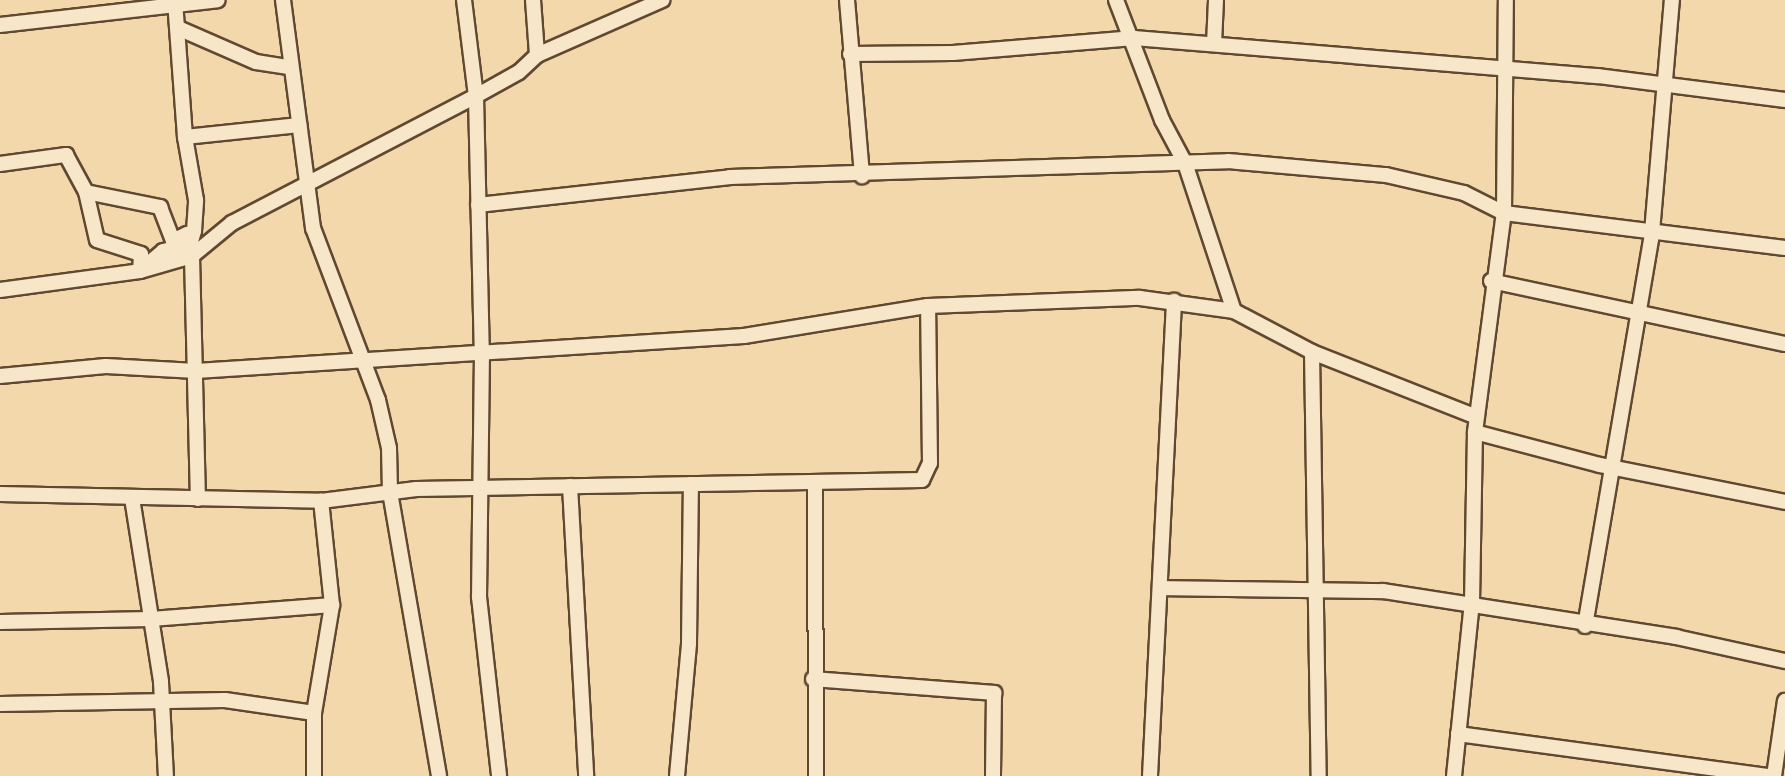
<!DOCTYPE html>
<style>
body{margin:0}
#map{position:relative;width:1785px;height:776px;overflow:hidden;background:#f3d8ab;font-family:"EB Garamond",serif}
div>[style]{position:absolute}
.roads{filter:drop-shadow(2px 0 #604831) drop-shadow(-2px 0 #604831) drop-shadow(0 2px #604831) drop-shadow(0 -2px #604831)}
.minor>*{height:14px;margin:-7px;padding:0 7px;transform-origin:7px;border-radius:7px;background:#f7e6c8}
span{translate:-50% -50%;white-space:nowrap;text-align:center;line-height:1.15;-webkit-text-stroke:7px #f7e6c8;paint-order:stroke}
</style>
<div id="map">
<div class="roads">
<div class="minor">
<i style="left:283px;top:0;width:230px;rotate:82.5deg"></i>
<i style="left:313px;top:228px;width:184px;rotate:69.3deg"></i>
<i style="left:378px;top:400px;width:49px;rotate:77.1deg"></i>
<i style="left:389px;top:448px;width:44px;rotate:88.7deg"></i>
<i style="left:390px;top:492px;width:288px;rotate:80.2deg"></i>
<i style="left:464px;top:0;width:97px;rotate:82.9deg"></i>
<i style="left:476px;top:96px;width:257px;rotate:88.7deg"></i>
<i style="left:482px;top:353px;width:244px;rotate:90.7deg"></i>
<i style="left:479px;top:597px;width:180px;rotate:83.6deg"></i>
<i style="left:533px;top:0;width:55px;rotate:85.8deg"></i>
<i style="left:847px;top:0;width:177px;rotate:85.1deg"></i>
<i style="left:1116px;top:0;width:129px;rotate:69deg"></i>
<i style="left:1162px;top:120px;width:49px;rotate:61.9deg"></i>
<i style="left:1185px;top:163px;width:156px;rotate:71.7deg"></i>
<i style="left:0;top:25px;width:219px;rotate:-6.5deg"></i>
<i style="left:178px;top:28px;width:85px;rotate:23.6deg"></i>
<i style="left:256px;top:62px;width:33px;rotate:9deg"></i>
<i style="left:1214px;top:44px;width:44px;rotate:-87.4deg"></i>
<i style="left:850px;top:54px;width:103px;rotate:-0.6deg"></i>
<i style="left:953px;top:53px;width:182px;rotate:-4.7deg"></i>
<i style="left:1134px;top:38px;width:466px;rotate:4.7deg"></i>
<i style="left:1598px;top:76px;width:189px;rotate:7.3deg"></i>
<i style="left:185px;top:137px;width:115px;rotate:-6deg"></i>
<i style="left:0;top:164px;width:67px;rotate:-7.8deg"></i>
<i style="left:66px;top:155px;width:42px;rotate:61.6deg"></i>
<i style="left:86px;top:192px;width:49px;rotate:77.1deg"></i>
<i style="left:97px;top:240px;width:46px;rotate:17.7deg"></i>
<i style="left:141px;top:254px;width:17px;rotate:93deg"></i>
<i style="left:86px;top:192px;width:76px;rotate:11.5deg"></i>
<i style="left:160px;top:207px;width:36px;rotate:69deg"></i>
<i style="left:173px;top:241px;width:16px;rotate:-27deg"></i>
<i style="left:478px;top:205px;width:254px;rotate:-6.3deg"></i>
<i style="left:730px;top:177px;width:498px;rotate:-1.8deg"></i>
<i style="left:1228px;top:161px;width:159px;rotate:5.1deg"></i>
<i style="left:1386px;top:175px;width:80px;rotate:13deg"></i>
<i style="left:1464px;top:193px;width:45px;rotate:26.6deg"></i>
<i style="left:1504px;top:213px;width:283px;rotate:7.1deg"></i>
<i style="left:192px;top:256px;width:243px;rotate:88.6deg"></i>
<i style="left:143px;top:268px;width:26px;rotate:-40deg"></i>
<i style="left:163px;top:251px;width:28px;rotate:-13deg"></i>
<i style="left:190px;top:245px;width:15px;rotate:-74deg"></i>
<i style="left:194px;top:231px;width:31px;rotate:-86deg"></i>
<i style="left:196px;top:200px;width:64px;rotate:-99.9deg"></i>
<i style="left:185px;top:137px;width:137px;rotate:-94.2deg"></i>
<i style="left:1491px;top:281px;width:301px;rotate:12.1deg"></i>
<i style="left:0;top:290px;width:141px;rotate:-7.7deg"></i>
<i style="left:140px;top:271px;width:54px;rotate:-16.1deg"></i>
<i style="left:192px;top:256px;width:52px;rotate:-39.5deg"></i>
<i style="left:232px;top:223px;width:275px;rotate:-27.5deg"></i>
<i style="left:476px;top:96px;width:49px;rotate:-29.2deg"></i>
<i style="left:519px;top:72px;width:25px;rotate:-43deg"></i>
<i style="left:537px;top:55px;width:137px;rotate:-23.7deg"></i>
<i style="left:1312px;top:352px;width:424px;rotate:89.1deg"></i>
<i style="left:0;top:376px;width:106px;rotate:-5.4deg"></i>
<i style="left:106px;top:366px;width:90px;rotate:3.2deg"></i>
<i style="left:196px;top:371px;width:549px;rotate:-3.65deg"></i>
<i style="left:744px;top:336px;width:186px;rotate:-9.3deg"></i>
<i style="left:928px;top:306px;width:212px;rotate:-2.2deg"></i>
<i style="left:1140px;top:298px;width:95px;rotate:7.9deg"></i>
<i style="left:1234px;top:311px;width:88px;rotate:27.7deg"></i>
<i style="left:1312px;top:352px;width:177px;rotate:21.5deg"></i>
<i style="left:1475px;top:432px;width:129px;rotate:14.8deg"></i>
<i style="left:1600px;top:465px;width:189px;rotate:11.3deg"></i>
<i style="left:815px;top:484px;width:292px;rotate:89.8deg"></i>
<i style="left:570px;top:486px;width:290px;rotate:86.8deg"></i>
<i style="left:0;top:494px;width:321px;rotate:1.2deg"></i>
<i style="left:321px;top:501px;width:96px;rotate:-7.2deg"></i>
<i style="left:416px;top:489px;width:506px;rotate:-1.02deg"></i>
<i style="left:922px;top:480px;width:19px;rotate:-65deg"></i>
<i style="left:930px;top:463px;width:157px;rotate:-90.7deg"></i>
<i style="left:132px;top:498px;width:186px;rotate:81deg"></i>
<i style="left:161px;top:682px;width:94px;rotate:87deg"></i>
<i style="left:1162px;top:588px;width:221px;rotate:0.8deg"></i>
<i style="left:1383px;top:591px;width:297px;rotate:8.9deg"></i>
<i style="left:1676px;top:637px;width:112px;rotate:12.4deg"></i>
<i style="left:0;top:622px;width:151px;rotate:-1.1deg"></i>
<i style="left:151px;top:619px;width:182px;rotate:-4.4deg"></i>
<i style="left:1585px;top:626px;width:400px;rotate:-80.3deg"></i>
<i style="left:1652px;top:232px;width:233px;rotate:-85.1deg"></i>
<i style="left:813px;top:679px;width:182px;rotate:4.4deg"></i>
<i style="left:994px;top:693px;width:83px;rotate:90.7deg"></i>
<i style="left:0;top:704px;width:225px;rotate:-1deg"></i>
<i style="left:225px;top:700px;width:90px;rotate:8.3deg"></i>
<i style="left:1458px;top:734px;width:314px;rotate:7.7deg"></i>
<i style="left:314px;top:776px;width:63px;rotate:-90deg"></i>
<i style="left:314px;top:713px;width:109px;rotate:-80.5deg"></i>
<i style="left:332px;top:605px;width:105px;rotate:-96deg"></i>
<i style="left:677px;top:776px;width:134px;rotate:-84.8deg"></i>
<i style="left:689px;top:643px;width:159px;rotate:-89.3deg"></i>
<i style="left:1150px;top:776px;width:476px;rotate:-87.1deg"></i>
<i style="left:1454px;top:776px;width:174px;rotate:-84.1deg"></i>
<i style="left:1472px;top:603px;width:171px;rotate:-89deg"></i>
<i style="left:1475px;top:432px;width:221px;rotate:-82.5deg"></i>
<i style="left:1504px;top:213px;width:213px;rotate:-89.5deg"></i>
<i style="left:1774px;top:776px;width:76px;rotate:-81.7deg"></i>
</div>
</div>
</div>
